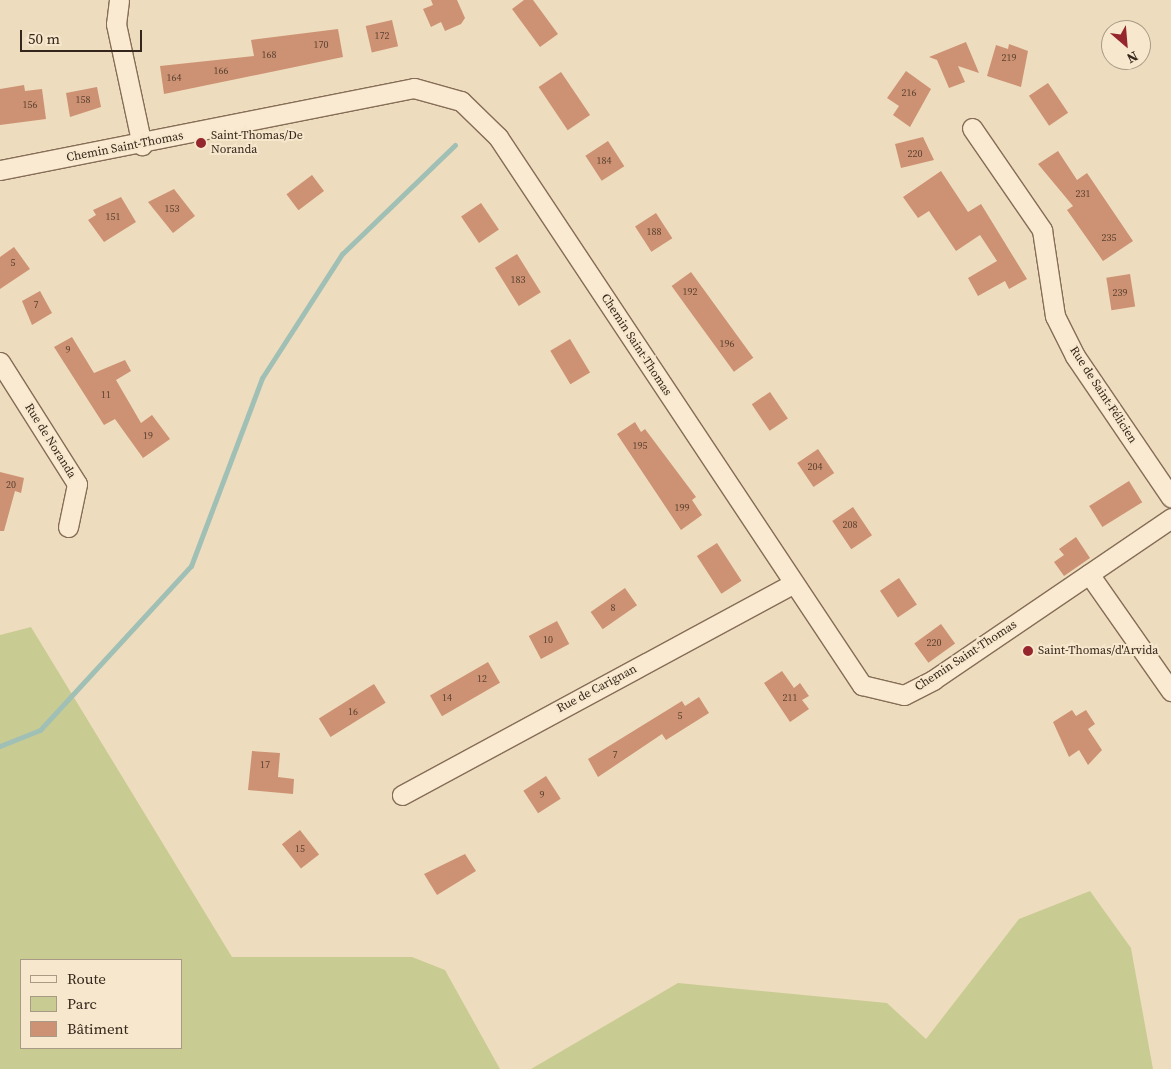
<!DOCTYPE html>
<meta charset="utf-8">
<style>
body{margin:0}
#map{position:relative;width:1171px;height:1069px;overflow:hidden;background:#eedcbe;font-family:"Source Serif 4",serif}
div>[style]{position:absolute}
.green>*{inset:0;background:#c9cc92}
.stream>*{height:5px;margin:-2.5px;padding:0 2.5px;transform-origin:2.5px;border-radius:2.5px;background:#a1c0b5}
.building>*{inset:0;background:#cd9273;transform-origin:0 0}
.roads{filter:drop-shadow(1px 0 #866d56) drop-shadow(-1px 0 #866d56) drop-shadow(0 1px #866d56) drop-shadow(0 -1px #866d56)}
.minor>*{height:19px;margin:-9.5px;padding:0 9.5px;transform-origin:9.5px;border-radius:9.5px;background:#f9ead1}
.dots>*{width:14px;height:14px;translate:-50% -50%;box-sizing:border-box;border:2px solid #f6e7cd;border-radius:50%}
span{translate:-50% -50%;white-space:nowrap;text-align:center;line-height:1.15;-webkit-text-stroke:4px #f6e7cd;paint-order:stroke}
.number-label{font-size:10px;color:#5b4131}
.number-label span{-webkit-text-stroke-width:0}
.poi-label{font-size:12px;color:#35261b}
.left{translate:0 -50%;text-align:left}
.street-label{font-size:12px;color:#35261b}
.legend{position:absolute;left:20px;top:959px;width:162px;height:90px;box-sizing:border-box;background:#f6e7cd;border:1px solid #a99a86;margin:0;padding:6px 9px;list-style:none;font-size:15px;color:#35261b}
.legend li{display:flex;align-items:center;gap:10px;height:25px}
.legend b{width:25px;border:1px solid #a99a86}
.north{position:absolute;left:1101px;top:20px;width:50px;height:50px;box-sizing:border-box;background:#f6e7cd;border:1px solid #a99a86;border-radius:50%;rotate:153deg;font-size:14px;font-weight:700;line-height:20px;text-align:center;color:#35261b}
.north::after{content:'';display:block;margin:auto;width:18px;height:22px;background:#96262e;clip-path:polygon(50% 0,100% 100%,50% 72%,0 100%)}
.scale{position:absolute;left:20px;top:30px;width:122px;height:22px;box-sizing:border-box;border:2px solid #35261b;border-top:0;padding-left:6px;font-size:15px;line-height:18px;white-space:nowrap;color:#35261b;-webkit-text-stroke:4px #f6e7cd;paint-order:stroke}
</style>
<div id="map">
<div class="green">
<i style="clip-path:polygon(evenodd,31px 627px,232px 957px,412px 957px,445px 970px,500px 1069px,0 1069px,0 635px,31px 627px,21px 960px,181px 960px,181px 1048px,21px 1048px,21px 960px)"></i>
<i style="clip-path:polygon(1090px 891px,1131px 948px,1153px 1069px,531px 1069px,678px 983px,887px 1003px,926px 1039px,1019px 919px)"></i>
</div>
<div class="stream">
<i style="left:0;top:746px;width:43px;rotate:-21.8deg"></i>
<i style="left:40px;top:730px;width:223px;rotate:-47.4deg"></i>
<i style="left:191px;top:566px;width:201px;rotate:-69.3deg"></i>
<i style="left:262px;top:378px;width:148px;rotate:-57.2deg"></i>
<i style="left:342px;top:254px;width:157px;rotate:-44deg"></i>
</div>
<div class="building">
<i style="clip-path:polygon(431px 0,457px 0,465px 18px,461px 24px,445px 31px,441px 22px,431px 27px,423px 9px,433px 5px)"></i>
<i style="clip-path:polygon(524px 0,533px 0,558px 34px,540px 47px,512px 9px)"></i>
<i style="left:392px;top:20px;width:27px;height:27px;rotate:77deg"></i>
<i style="clip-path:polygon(338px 29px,343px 57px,164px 94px,160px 66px,254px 56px,251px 40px)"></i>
<i style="clip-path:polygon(966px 42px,979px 73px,958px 66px,965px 82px,949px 88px,937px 60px,929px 57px)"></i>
<i style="clip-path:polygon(1009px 44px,1028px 51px,1021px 87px,987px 76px,996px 45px,1008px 49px)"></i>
<i style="clip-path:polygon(906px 71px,931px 89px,910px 127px,893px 115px,899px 106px,887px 98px)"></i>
<i style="left:561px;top:72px;width:52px;height:27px;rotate:56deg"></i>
<i style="left:1048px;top:83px;width:36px;height:23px;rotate:56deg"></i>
<i style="clip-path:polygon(24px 85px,25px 91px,42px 89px,46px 119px,0 125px,0 89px)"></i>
<i style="clip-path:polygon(97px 87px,101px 107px,70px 117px,66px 93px)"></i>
<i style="clip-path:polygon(923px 137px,934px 160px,901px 168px,895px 144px)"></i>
<i style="left:608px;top:141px;width:30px;height:27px;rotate:57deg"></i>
<i style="clip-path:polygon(1058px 151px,1077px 180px,1087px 173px,1133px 241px,1103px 261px,1067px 210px,1073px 206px,1038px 164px)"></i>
<i style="clip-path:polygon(941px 171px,968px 212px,981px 204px,1027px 279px,1009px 289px,1005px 281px,978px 296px,968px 278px,997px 261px,980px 235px,956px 251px,929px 211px,918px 218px,903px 197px)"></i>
<i style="left:312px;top:175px;width:20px;height:32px;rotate:53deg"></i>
<i style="clip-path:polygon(174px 189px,195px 216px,173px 233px,148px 202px)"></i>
<i style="clip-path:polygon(121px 197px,136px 222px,104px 242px,88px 220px,96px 215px,93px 210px)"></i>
<i style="left:481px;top:203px;width:32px;height:24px;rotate:56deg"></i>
<i style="left:656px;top:213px;width:30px;height:25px;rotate:57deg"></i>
<i style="clip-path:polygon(14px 247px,30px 269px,0 289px,0 257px)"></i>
<i style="left:517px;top:254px;width:45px;height:26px;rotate:58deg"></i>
<i style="left:691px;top:272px;width:106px;height:24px;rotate:54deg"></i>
<i style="left:1130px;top:274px;width:33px;height:24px;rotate:81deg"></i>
<i style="clip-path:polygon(40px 291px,52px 313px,32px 325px,22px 301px)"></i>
<i style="clip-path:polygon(72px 337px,94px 373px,125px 360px,131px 371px,116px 380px,141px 423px,152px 415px,170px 439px,143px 458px,115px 419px,104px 425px,54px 347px)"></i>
<i style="left:570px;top:339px;width:39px;height:23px;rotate:59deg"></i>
<i style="left:770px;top:392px;width:32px;height:22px;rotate:56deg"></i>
<i style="clip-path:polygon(635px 422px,641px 432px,645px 429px,696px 497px,692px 500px,702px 515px,681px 530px,617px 434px)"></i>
<i style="left:818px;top:449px;width:29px;height:25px;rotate:56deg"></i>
<i style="clip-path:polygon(0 472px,24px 478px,21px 493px,15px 491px,4px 531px,0 531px)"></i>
<i style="left:1129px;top:481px;width:25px;height:47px;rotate:58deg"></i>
<i style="left:853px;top:507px;width:34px;height:25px;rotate:56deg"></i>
<i style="clip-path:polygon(1076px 537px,1090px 558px,1064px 576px,1054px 562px,1064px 555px,1059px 549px)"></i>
<i style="left:717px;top:543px;width:45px;height:24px;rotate:57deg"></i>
<i style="left:899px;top:578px;width:32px;height:23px;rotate:56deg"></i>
<i style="left:625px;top:588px;width:21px;height:42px;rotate:55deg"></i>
<i style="left:557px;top:621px;width:26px;height:32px;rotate:62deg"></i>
<i style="left:941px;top:624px;width:24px;height:33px;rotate:54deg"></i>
<i style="left:488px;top:662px;width:24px;height:67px;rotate:60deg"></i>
<i style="clip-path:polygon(782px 671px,794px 688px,800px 683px,809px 696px,802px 700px,809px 709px,790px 722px,764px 683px)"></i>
<i style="left:374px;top:684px;width:22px;height:65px;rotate:58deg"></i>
<i style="clip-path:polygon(699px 697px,709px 713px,666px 740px,662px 734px,598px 777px,588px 759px,682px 701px,685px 706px)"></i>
<i style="clip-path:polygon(1072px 710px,1076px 716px,1086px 710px,1095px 724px,1088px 729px,1102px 750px,1088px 765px,1079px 750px,1069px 757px,1053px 722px)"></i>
<i style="clip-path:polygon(252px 751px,280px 753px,278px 777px,294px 779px,293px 794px,248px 790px)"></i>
<i style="left:546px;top:776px;width:27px;height:27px;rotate:57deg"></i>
<i style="left:300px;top:830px;width:31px;height:23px;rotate:52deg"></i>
<i style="clip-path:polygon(465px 854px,476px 871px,437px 895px,424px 874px)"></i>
</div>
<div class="roads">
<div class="minor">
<i style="left:119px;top:0;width:24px;rotate:97deg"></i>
<i style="left:116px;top:24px;width:124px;rotate:77.9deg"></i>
<i style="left:972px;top:128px;width:124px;rotate:55.5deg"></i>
<i style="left:1042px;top:230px;width:87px;rotate:81.4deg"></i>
<i style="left:1055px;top:316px;width:45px;rotate:63.4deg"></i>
<i style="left:1075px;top:356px;width:171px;rotate:55.8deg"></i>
<i style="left:0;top:170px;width:422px;rotate:-11.2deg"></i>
<i style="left:414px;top:88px;width:49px;rotate:15.5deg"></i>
<i style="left:461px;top:101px;width:52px;rotate:44.2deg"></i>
<i style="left:498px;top:137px;width:658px;rotate:56.41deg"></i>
<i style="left:862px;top:685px;width:43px;rotate:13.4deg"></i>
<i style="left:904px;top:695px;width:33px;rotate:-27deg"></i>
<i style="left:933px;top:680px;width:288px;rotate:-34.2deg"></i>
<i style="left:0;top:362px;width:144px;rotate:57.7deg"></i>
<i style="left:77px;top:484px;width:44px;rotate:101.8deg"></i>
<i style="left:1089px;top:574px;width:143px;rotate:55deg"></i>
<i style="left:402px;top:795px;width:444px;rotate:-28.4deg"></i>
</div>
</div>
<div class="dots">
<i style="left:201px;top:143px;background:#96262e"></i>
<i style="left:1028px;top:651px;background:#96262e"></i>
</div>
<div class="number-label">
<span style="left:382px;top:36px">172</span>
<span style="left:321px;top:45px">170</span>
<span style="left:269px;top:55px">168</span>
<span style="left:1009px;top:58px">219</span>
<span style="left:221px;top:71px">166</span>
<span style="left:174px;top:78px">164</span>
<span style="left:909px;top:93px">216</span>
<span style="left:83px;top:100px">158</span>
<span style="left:30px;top:105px">156</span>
<span style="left:915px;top:154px">220</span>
<span style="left:604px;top:161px">184</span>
<span style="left:1083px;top:194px">231</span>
<span style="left:172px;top:209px">153</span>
<span style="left:113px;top:217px">151</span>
<span style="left:654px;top:232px">188</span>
<span style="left:1109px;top:238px">235</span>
<span style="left:13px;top:263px">5</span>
<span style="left:518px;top:280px">183</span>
<span style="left:690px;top:292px">192</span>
<span style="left:1120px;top:293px">239</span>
<span style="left:36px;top:305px">7</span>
<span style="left:727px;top:344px">196</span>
<span style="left:68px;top:350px">9</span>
<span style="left:106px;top:395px">11</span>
<span style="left:148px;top:436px">19</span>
<span style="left:640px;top:446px">195</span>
<span style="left:815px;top:467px">204</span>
<span style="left:11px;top:485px">20</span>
<span style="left:682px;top:508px">199</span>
<span style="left:850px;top:525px">208</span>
<span style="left:613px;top:608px">8</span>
<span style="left:548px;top:640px">10</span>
<span style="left:934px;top:643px">220</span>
<span style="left:482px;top:679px">12</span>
<span style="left:447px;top:698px">14</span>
<span style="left:790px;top:698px">211</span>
<span style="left:353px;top:712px">16</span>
<span style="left:680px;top:716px">5</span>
<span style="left:615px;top:755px">7</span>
<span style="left:265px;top:765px">17</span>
<span style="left:542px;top:795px">9</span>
<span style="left:300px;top:849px">15</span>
</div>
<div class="poi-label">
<span class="left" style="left:211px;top:143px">Saint-Thomas/De<br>Noranda</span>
<span class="left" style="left:1038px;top:651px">Saint-Thomas/d'Arvida</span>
</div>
<div class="street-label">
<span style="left:125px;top:147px;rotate:-11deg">Chemin Saint-Thomas</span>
<span style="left:636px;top:345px;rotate:57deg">Chemin Saint-Thomas</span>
<span style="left:1103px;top:395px;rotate:57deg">Rue de Saint-Félicien</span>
<span style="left:50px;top:441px;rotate:58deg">Rue de Noranda</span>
<span style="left:966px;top:656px;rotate:-33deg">Chemin Saint-Thomas</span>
<span style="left:597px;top:689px;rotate:-28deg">Rue de Carignan</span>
</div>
<ul class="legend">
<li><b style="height:6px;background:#f9ead1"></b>Route</li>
<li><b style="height:14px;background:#c9cc92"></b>Parc</li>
<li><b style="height:14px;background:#cd9273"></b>Bâtiment</li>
</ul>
<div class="north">N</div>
<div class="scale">50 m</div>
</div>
